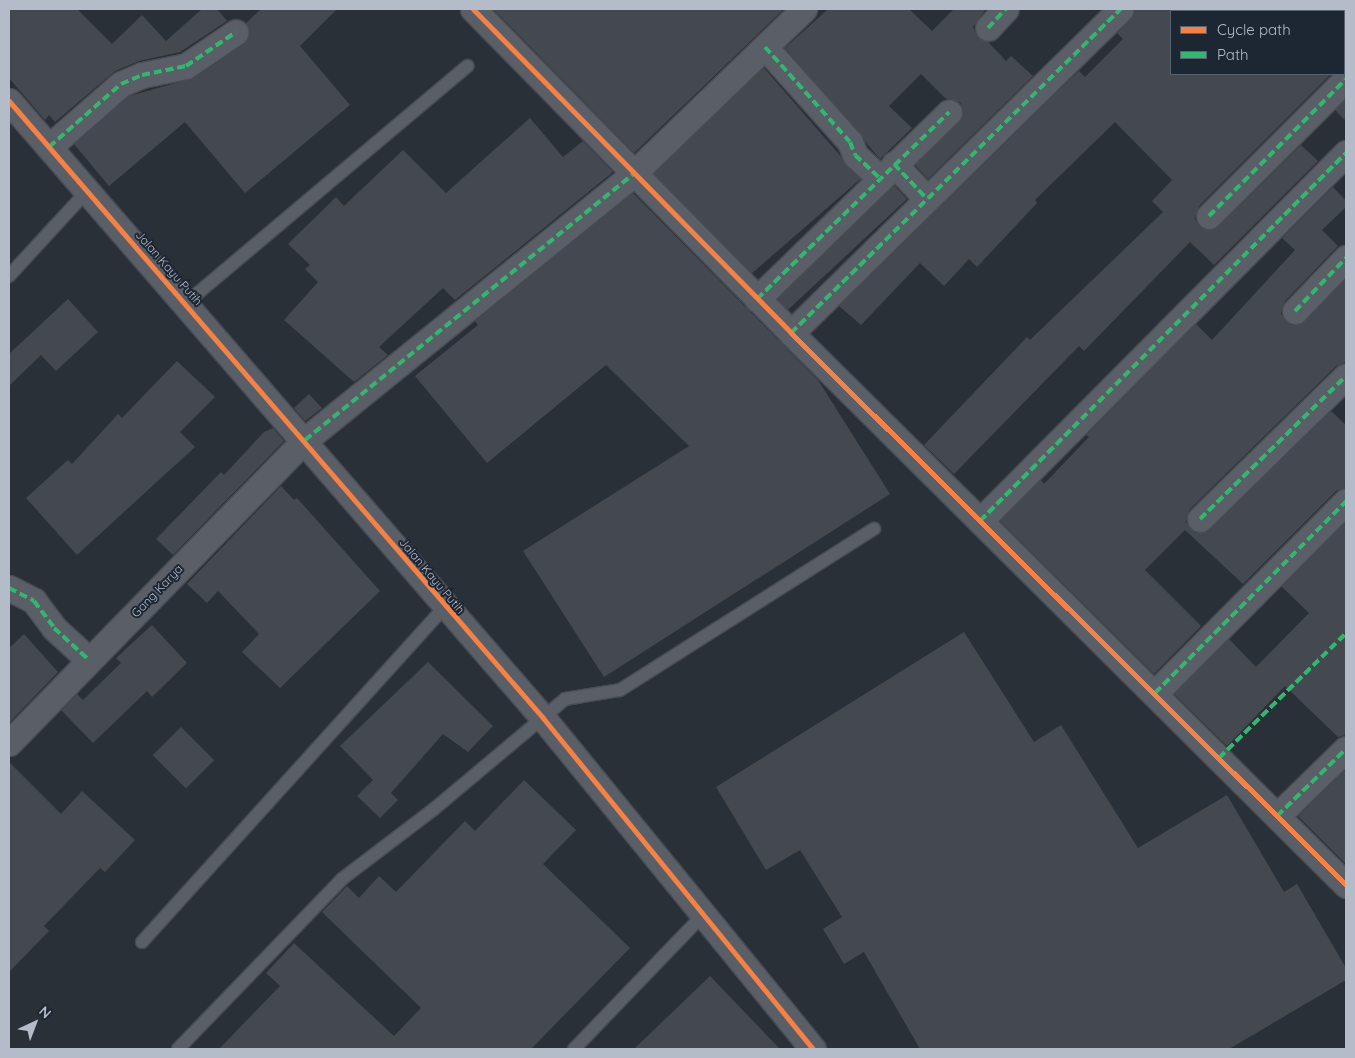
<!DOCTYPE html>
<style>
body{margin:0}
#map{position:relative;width:1355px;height:1058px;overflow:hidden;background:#2a3038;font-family:Quicksand,sans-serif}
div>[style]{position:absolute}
.building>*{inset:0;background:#444950;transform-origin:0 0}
.roads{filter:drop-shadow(1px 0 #484c53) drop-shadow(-1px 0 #484c53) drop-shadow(0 1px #484c53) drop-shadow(0 -1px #484c53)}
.lane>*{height:12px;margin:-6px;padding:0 6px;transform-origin:6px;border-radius:6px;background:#5a5e66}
.street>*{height:25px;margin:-12.5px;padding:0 12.5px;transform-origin:12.5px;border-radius:12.5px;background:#5a5e66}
.quiet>*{height:4px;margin-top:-2px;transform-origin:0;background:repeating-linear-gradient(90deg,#33b770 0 8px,transparent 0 12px)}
.cycleway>*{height:5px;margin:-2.5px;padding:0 2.5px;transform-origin:2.5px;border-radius:2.5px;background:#f48246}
span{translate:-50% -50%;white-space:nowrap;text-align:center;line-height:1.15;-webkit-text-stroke:4px #1d2633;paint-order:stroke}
.street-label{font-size:12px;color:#b4bcc9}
.frame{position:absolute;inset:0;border:10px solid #b4bcc9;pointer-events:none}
.legend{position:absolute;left:1170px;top:10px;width:175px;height:65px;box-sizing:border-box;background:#1d2633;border:1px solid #59626f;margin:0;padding:6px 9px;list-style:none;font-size:15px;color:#b4bcc9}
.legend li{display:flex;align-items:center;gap:10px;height:25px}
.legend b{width:25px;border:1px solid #59626f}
.north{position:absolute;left:10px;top:998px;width:50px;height:50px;-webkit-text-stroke:4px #1d2633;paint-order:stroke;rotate:43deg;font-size:14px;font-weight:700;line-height:20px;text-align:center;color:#b4bcc9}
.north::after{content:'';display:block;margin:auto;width:18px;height:22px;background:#b4bcc9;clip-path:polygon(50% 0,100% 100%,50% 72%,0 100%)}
</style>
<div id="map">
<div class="building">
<i style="clip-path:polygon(9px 9px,77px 9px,112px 44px,142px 15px,166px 41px,202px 9px,217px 9px,227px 21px,180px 52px,139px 61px,115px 71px,55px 122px,49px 115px,45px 120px,9px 78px)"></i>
<i style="clip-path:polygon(261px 9px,337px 9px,300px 46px,350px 105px,245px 193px,185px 122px,109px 186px,74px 144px,129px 96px,194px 78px,244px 44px,250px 31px,246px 23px)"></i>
<i style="clip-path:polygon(493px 9px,784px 9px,634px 153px)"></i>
<i style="clip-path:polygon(828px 9px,909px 9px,932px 31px,954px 9px,986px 9px,973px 27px,978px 38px,988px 42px,1006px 61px,1011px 56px,1033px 76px,928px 179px,915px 165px,959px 122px,963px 109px,960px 102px,945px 98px,921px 74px,889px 106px,912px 128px,880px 159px,785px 48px)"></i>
<i style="clip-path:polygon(1135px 9px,1171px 9px,1171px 74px,1331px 74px,1199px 206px,1195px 219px,1199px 226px,1212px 230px,1219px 226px,1301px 145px,1318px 161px,1214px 265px,1190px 242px,1084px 351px,1079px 346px,954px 474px,924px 445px,1027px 337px,1030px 340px,1163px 212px,1152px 201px,1172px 180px,1115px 122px,1035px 200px,1037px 203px,977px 267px,969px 259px,944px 286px,920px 263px,861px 325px,839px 306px,1054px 95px,1079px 71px,1085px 77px,1123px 39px,1117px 33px,1131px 19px)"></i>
<i style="left:764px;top:68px;width:147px;height:152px;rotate:49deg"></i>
<i style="clip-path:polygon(1346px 99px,1346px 121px,1335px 110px)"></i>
<i style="clip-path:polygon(530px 118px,563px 157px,583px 141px,613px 172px,455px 300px,443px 288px,379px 347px,388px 355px,354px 382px,284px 320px,318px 282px,305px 269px,310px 265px,288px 244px,336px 197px,344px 206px,403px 150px,446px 193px)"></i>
<i style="left:894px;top:185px;width:19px;height:163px;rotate:47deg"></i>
<i style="clip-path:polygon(1333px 187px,1346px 201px,1346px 207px,1322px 230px,1338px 246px,1285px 301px,1281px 314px,1291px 325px,1299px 325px,1346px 278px,1346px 362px,1336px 366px,1190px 509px,1186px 522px,1196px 533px,1210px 529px,1331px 411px,1346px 425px,1346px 487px,1336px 491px,1243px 584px,1185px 530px,1145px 570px,1201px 626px,1154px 674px,1000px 521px,1041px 480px,1044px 484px,1089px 437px,1086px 435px,1196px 324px,1212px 340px,1295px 250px,1282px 238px)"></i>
<i style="clip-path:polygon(633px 193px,818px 380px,890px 494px,604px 677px,523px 551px,689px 446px,606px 365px,487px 463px,415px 376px,478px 325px,475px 321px)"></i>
<i style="clip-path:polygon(68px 299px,98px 332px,56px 371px,41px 355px,9px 386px,9px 354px)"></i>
<i style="clip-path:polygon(177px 361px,215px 397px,180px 432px,195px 447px,77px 555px,26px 498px,68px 460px,72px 464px,118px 414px,122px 418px)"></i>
<i style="clip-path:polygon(309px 394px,322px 408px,305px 421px,294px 408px)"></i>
<i style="clip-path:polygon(273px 428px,284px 441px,173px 555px,156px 539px,221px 472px,224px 475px,264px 432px)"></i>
<i style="clip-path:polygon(281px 486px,294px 500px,297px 498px,380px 591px,280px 688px,242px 652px,259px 634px,218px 591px,207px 603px,187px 584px)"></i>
<i style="clip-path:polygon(1346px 521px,1346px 735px,1338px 737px,1285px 686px,1227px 746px,1174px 694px,1229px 639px,1256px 667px,1309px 613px,1281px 586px)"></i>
<i style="clip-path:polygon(152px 625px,187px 663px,152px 697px,147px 691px,93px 743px,61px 710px,77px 694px,83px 700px,121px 663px,116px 658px)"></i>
<i style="clip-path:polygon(964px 632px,1034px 742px,1061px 725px,1138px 848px,1227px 795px,1284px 892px,1297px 884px,1346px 968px,1346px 980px,1229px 1049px,920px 1049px,864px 952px,844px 964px,823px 929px,842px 917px,800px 850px,766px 870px,716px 787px)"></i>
<i style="clip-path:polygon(24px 634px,58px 672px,9px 723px,9px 648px)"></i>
<i style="clip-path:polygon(428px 662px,493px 726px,468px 752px,443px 734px,391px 793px,398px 800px,380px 818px,357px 796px,373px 780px,340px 746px)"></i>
<i style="left:181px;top:727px;width:47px;height:40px;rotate:45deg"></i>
<i style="clip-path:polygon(9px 762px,61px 814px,82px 791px,135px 840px,105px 872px,100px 868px,44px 926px,49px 931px,9px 972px)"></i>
<i style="clip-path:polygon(1346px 769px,1346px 864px,1298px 816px)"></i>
<i style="clip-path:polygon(524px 780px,576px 830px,543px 864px,630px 948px,531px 1049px,219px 1049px,280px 986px,266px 973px,294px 943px,394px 1036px,421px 1008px,322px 912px,347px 886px,359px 898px,379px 876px,396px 892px,465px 821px,475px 831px)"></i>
<i style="clip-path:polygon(710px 976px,780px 1049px,634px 1049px)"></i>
</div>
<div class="roads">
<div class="lane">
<i style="left:9px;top:276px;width:117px;rotate:-47.4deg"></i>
<i style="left:186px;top:303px;width:368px;rotate:-40.1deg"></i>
<i style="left:142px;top:942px;width:452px;rotate:-47.9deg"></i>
<i style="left:178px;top:1049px;width:236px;rotate:-46deg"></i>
<i style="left:342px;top:879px;width:116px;rotate:-37.3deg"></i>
<i style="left:434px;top:809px;width:171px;rotate:-40deg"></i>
<i style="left:565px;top:699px;width:56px;rotate:-9.3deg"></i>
<i style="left:620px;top:690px;width:301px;rotate:-32.4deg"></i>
<i style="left:574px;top:1049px;width:185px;rotate:-46.1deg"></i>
</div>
<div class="street">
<i style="left:473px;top:9px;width:454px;rotate:45.5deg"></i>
<i style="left:791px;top:333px;width:783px;rotate:44.84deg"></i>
<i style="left:988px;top:28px;width:26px;rotate:-47deg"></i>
<i style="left:765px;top:47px;width:127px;rotate:48.2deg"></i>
<i style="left:850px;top:142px;width:14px;rotate:69deg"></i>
<i style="left:855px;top:155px;width:34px;rotate:43deg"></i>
<i style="left:9px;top:101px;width:816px;rotate:49.12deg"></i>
<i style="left:543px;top:718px;width:427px;rotate:50.8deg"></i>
<i style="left:49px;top:147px;width:96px;rotate:-41.2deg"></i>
<i style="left:121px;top:84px;width:23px;rotate:-23deg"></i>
<i style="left:142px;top:75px;width:45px;rotate:-11.6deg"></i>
<i style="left:186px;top:66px;width:60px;rotate:-34.2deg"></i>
<i style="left:894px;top:164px;width:48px;rotate:46.7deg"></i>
<i style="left:1209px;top:216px;width:194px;rotate:-45deg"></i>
<i style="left:757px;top:299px;width:268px;rotate:-44.2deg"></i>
<i style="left:1295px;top:311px;width:74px;rotate:-46.1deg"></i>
<i style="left:791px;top:333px;width:462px;rotate:-44.5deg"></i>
<i style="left:1200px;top:519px;width:204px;rotate:-44.4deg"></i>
<i style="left:980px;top:521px;width:519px;rotate:-45.16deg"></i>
<i style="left:9px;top:588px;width:28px;rotate:27deg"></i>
<i style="left:34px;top:601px;width:34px;rotate:53deg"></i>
<i style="left:54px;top:628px;width:47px;rotate:42.4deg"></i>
<i style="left:1155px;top:693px;width:271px;rotate:-45.1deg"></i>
<i style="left:9px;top:743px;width:424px;rotate:-45.7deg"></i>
<i style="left:305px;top:440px;width:422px;rotate:-39deg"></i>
<i style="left:633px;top:174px;width:238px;rotate:-44deg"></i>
<i style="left:1277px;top:816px;width:96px;rotate:-44.2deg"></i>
</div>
</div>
<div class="quiet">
<i style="left:988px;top:28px;width:26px;rotate:-47deg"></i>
<i style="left:765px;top:47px;width:127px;rotate:48.2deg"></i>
<i style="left:850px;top:142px;width:14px;rotate:69deg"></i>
<i style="left:855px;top:155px;width:34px;rotate:43deg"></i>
<i style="left:49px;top:147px;width:96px;rotate:-41.2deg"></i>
<i style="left:121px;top:84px;width:23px;rotate:-23deg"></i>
<i style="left:142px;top:75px;width:45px;rotate:-11.6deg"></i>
<i style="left:186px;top:66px;width:60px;rotate:-34.2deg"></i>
<i style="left:894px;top:164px;width:48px;rotate:46.7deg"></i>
<i style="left:1209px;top:216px;width:194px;rotate:-45deg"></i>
<i style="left:757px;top:299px;width:268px;rotate:-44.2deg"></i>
<i style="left:1295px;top:311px;width:74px;rotate:-46.1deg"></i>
<i style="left:791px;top:333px;width:462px;rotate:-44.5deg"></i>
<i style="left:305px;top:440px;width:422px;rotate:-39deg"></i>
<i style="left:1200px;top:519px;width:204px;rotate:-44.4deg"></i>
<i style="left:980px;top:521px;width:519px;rotate:-45.16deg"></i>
<i style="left:9px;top:588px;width:28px;rotate:27deg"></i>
<i style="left:34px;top:601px;width:34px;rotate:53deg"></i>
<i style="left:54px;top:628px;width:47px;rotate:42.4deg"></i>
<i style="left:1155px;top:693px;width:271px;rotate:-45.1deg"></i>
<i style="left:1219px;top:758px;width:178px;rotate:-44.5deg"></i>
<i style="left:1277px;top:816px;width:96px;rotate:-44.2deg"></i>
</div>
<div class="cycleway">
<i style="left:473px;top:9px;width:454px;rotate:45.5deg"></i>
<i style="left:791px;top:333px;width:783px;rotate:44.84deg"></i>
<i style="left:9px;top:101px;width:816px;rotate:49.12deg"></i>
<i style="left:543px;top:718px;width:427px;rotate:50.8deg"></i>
</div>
<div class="street-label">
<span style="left:169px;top:268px;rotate:49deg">Jalan Kayu Putih</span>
<span style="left:432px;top:576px;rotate:50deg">Jalan Kayu Putih</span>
<span style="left:157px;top:591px;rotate:-46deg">Gang Karya</span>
</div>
<div class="frame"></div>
<ul class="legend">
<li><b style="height:6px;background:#f48246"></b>Cycle path</li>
<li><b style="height:6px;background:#33b770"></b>Path</li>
</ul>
<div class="north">N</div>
</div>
